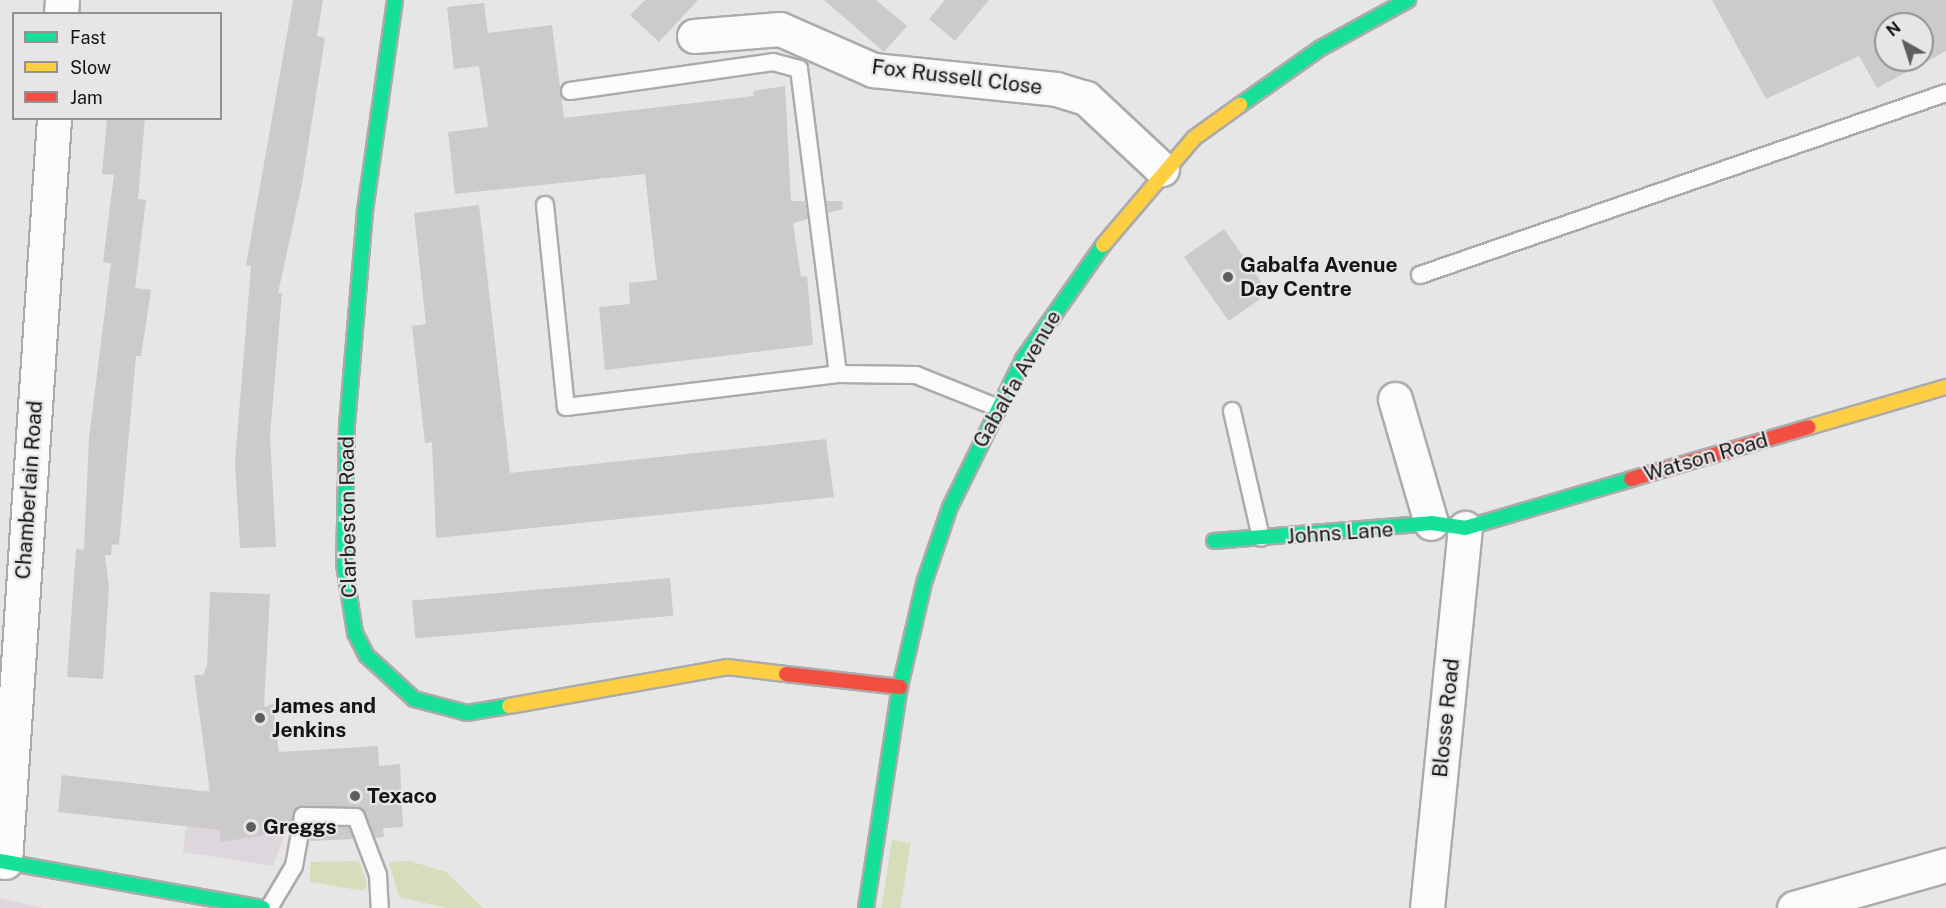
<!DOCTYPE html>
<style>
body{margin:0}
#map{position:relative;width:1946px;height:908px;overflow:hidden;background:#e7e6e7;font-family:"Public Sans",sans-serif}
div>[style]{position:absolute}
.built>*{inset:0;background:#ddd7dd}
.green>*{inset:0;background:#d5ddba;transform-origin:0 0}
.building>*{inset:0;background:#cccacb;transform-origin:0 0}
.roads{filter:drop-shadow(2px 0 #acabac) drop-shadow(-2px 0 #acabac) drop-shadow(0 2px #acabac) drop-shadow(0 -2px #acabac)}
.lane>*{height:16px;margin:-8px;padding:0 8px;transform-origin:8px;border-radius:8px;background:#fbfbfb}
.street>*{height:33px;margin:-16.5px;padding:0 16.5px;transform-origin:16.5px;border-radius:16.5px;background:#fbfbfb}
.fast>*{height:14px;margin:-7px;padding:0 7px;transform-origin:7px;border-radius:7px;background:#16e098}
.slow>*{height:14px;margin:-7px;padding:0 7px;transform-origin:7px;border-radius:7px;background:#ffcf43}
.jam>*{height:14px;margin:-7px;padding:0 7px;transform-origin:7px;border-radius:7px;background:#f24e42}
.dots>*{width:16px;height:16px;translate:-50% -50%;box-sizing:border-box;border:3px solid #e7e5e8;border-radius:50%}
span{translate:-50% -50%;white-space:nowrap;text-align:center;line-height:1.15;-webkit-text-stroke:4.5px #e7e5e8;paint-order:stroke}
.street-label{font-size:21px;color:#151415}
.poi-label{font-size:21px;color:#151415;font-weight:700}
.left{translate:0 -50%;text-align:left}
.legend{position:absolute;left:12px;top:12px;width:210px;height:108px;box-sizing:border-box;background:#e7e5e8;border:2px solid #939194;margin:0;padding:8px 10px;list-style:none;font-size:18px;color:#151415}
.legend li{display:flex;align-items:center;gap:12px;height:30px}
.legend b{width:30px;border:2px solid #939194}
.north{position:absolute;left:1874px;top:12px;width:60px;height:60px;box-sizing:border-box;background:#e7e5e8;border:2px solid #939194;border-radius:50%;rotate:321deg;font-size:16px;font-weight:700;line-height:24px;text-align:center;color:#151415}
.north::after{content:'';display:block;margin:auto;width:21px;height:27px;background:#5e5e5e;clip-path:polygon(50% 0,100% 100%,50% 72%,0 100%)}
</style>
<div id="map">
<div class="built">
<i style="clip-path:polygon(216px 787px,286px 831px,273px 866px,183px 852px,190px 795px)"></i>
<i style="clip-path:polygon(0 898px,43px 908px,0 908px)"></i>
</div>
<div class="green">
<i style="left:892px;top:840px;width:19px;height:69px;rotate:9deg"></i>
<i style="clip-path:polygon(359px 861px,367px 883px,364px 891px,310px 882px,310px 862px)"></i>
<i style="clip-path:polygon(410px 861px,446px 872px,483px 908px,447px 908px,399px 897px,389px 862px)"></i>
</div>
<div class="building">
<i style="clip-path:polygon(293px 0,323px 0,317px 36px,325px 38px,302px 184px,278px 293px,282px 293px,270px 436px,276px 547px,240px 548px,235px 462px,251px 266px,246px 265px)"></i>
<i style="clip-path:polygon(645px 0,698px 0,659px 42px,630px 15px)"></i>
<i style="clip-path:polygon(824px 0,876px 0,907px 26px,884px 52px)"></i>
<i style="clip-path:polygon(945px 0,989px 0,955px 41px,929px 19px)"></i>
<i style="clip-path:polygon(evenodd,1712px 0,1946px 0,1946px 51px,1877px 88px,1859px 56px,1766px 99px,1712px 0,1886px 24px,1922px 24px,1922px 60px,1886px 60px,1886px 24px)"></i>
<i style="clip-path:polygon(484px 3px,488px 33px,552px 25px,564px 118px,754px 96px,753px 91px,785px 86px,791px 201px,805px 201px,808px 219px,793px 223px,801px 277px,807px 276px,813px 345px,605px 370px,599px 307px,630px 304px,629px 283px,657px 280px,645px 174px,455px 194px,448px 132px,488px 127px,479px 66px,454px 69px,447px 7px)"></i>
<i style="clip-path:polygon(107px 118px,145px 118px,138px 199px,146px 200px,135px 288px,151px 290px,141px 356px,136px 356px,119px 545px,112px 544px,111px 555px,105px 555px,109px 587px,103px 679px,67px 677px,76px 549px,84px 550px,89px 438px,111px 263px,103px 262px,114px 175px,102px 174px)"></i>
<i style="clip-path:polygon(826px 201px,842px 201px,843px 209px,828px 213px)"></i>
<i style="clip-path:polygon(479px 205px,510px 473px,826px 439px,834px 497px,436px 538px,432px 442px,425px 443px,412px 326px,426px 324px,414px 213px)"></i>
<i style="left:1224px;top:229px;width:78px;height:49px;rotate:55deg"></i>
<i style="left:670px;top:578px;width:38px;height:259px;rotate:85deg"></i>
<i style="clip-path:polygon(210px 592px,270px 594px,264px 707px,273px 704px,279px 752px,378px 746px,379px 766px,400px 764px,403px 827px,383px 828px,384px 837px,375px 838px,361px 808px,303px 806px,294px 810px,290px 831px,221px 842px,219px 830px,58px 812px,62px 775px,210px 792px,194px 675px,203px 675px,207px 665px)"></i>
<i style="clip-path:polygon(312px 827px,349px 827px,353px 839px,310px 841px)"></i>
</div>
<div class="roads">
<div class="lane">
<i style="left:570px;top:91px;width:205px;rotate:-8.1deg"></i>
<i style="left:773px;top:62px;width:27px;rotate:15deg"></i>
<i style="left:799px;top:69px;width:307px;rotate:82.7deg"></i>
<i style="left:545px;top:205px;width:203px;rotate:84.1deg"></i>
<i style="left:566px;top:407px;width:274px;rotate:-6.9deg"></i>
<i style="left:838px;top:374px;width:78px;rotate:0.7deg"></i>
<i style="left:916px;top:375px;width:86px;rotate:21.8deg"></i>
<i style="left:1420px;top:275px;width:557px;rotate:-19.09deg"></i>
<i style="left:1232px;top:411px;width:130px;rotate:77.1deg"></i>
<i style="left:269px;top:908px;width:49px;rotate:-59.2deg"></i>
<i style="left:294px;top:866px;width:51px;rotate:-79.8deg"></i>
<i style="left:303px;top:816px;width:53px;rotate:1.1deg"></i>
<i style="left:356px;top:817px;width:62px;rotate:69.2deg"></i>
<i style="left:378px;top:875px;width:33px;rotate:87deg"></i>
</div>
<div class="street">
<i style="left:61px;top:14px;width:14px;rotate:-86deg"></i>
<i style="left:694px;top:36px;width:86px;rotate:-4.7deg"></i>
<i style="left:780px;top:29px;width:102px;rotate:23.8deg"></i>
<i style="left:873px;top:70px;width:184px;rotate:5.9deg"></i>
<i style="left:1056px;top:89px;width:31px;rotate:17deg"></i>
<i style="left:1086px;top:98px;width:104px;rotate:43.1deg"></i>
<i style="left:1395px;top:399px;width:129px;rotate:73.8deg"></i>
<i style="left:5px;top:862px;width:746px;rotate:-86.23deg"></i>
<i style="left:1427px;top:908px;width:382px;rotate:-84.3deg"></i>
<i style="left:1794px;top:908px;width:158px;rotate:-15.8deg"></i>
</div>
<div class="fast">
<i style="left:395px;top:0;width:213px;rotate:98.1deg"></i>
<i style="left:365px;top:211px;width:216px;rotate:94.8deg"></i>
<i style="left:347px;top:426px;width:138px;rotate:91.2deg"></i>
<i style="left:344px;top:564px;width:70px;rotate:80.9deg"></i>
<i style="left:355px;top:633px;width:25px;rotate:63deg"></i>
<i style="left:366px;top:655px;width:65px;rotate:42.5deg"></i>
<i style="left:414px;top:699px;width:55px;rotate:14.8deg"></i>
<i style="left:467px;top:713px;width:43px;rotate:-9.5deg"></i>
<i style="left:1240px;top:105px;width:97px;rotate:-35.3deg"></i>
<i style="left:1319px;top:49px;width:102px;rotate:-28.8deg"></i>
<i style="left:1214px;top:541px;width:218px;rotate:-4.7deg"></i>
<i style="left:1431px;top:523px;width:34px;rotate:8deg"></i>
<i style="left:1465px;top:528px;width:173px;rotate:-16.4deg"></i>
<i style="left:0;top:861px;width:267px;rotate:10.1deg"></i>
<i style="left:866px;top:908px;width:224px;rotate:-81.3deg"></i>
<i style="left:900px;top:687px;width:107px;rotate:-77deg"></i>
<i style="left:924px;top:583px;width:80px;rotate:-71.1deg"></i>
<i style="left:950px;top:507px;width:165px;rotate:-63.7deg"></i>
<i style="left:1023px;top:359px;width:139px;rotate:-54.9deg"></i>
</div>
<div class="slow">
<i style="left:1103px;top:245px;width:140px;rotate:-49.6deg"></i>
<i style="left:1194px;top:138px;width:57px;rotate:-35.7deg"></i>
<i style="left:1809px;top:427px;width:143px;rotate:-16.3deg"></i>
<i style="left:509px;top:706px;width:221px;rotate:-10.1deg"></i>
<i style="left:727px;top:667px;width:59px;rotate:6.8deg"></i>
</div>
<div class="jam">
<i style="left:1631px;top:479px;width:185px;rotate:-16.3deg"></i>
<i style="left:786px;top:674px;width:115px;rotate:6.5deg"></i>
</div>
</div>
<div class="dots">
<i style="left:1228px;top:277px;background:#5e5e5e"></i>
<i style="left:260px;top:718px;background:#5e5e5e"></i>
<i style="left:355px;top:796px;background:#5e5e5e"></i>
<i style="left:251px;top:827px;background:#5e5e5e"></i>
</div>
<div class="street-label">
<span style="left:957px;top:77px;rotate:7deg">Fox Russell Close</span>
<span style="left:1017px;top:379px;rotate:-60deg">Gabalfa Avenue</span>
<span style="left:1706px;top:457px;rotate:-16deg">Watson Road</span>
<span style="left:29px;top:490px;rotate:-86deg">Chamberlain Road</span>
<span style="left:348px;top:517px;rotate:-91deg">Clarbeston Road</span>
<span style="left:1340px;top:533px;rotate:-4deg">Johns Lane</span>
<span style="left:1446px;top:718px;rotate:-84deg">Blosse Road</span>
</div>
<div class="poi-label">
<span class="left" style="left:1240px;top:277px">Gabalfa Avenue<br>Day Centre</span>
<span class="left" style="left:272px;top:718px">James and<br>Jenkins</span>
<span class="left" style="left:367px;top:796px">Texaco</span>
<span class="left" style="left:263px;top:827px">Greggs</span>
</div>
<ul class="legend">
<li><b style="height:8px;background:#16e098"></b>Fast</li>
<li><b style="height:8px;background:#ffcf43"></b>Slow</li>
<li><b style="height:8px;background:#f24e42"></b>Jam</li>
</ul>
<div class="north">N</div>
</div>
